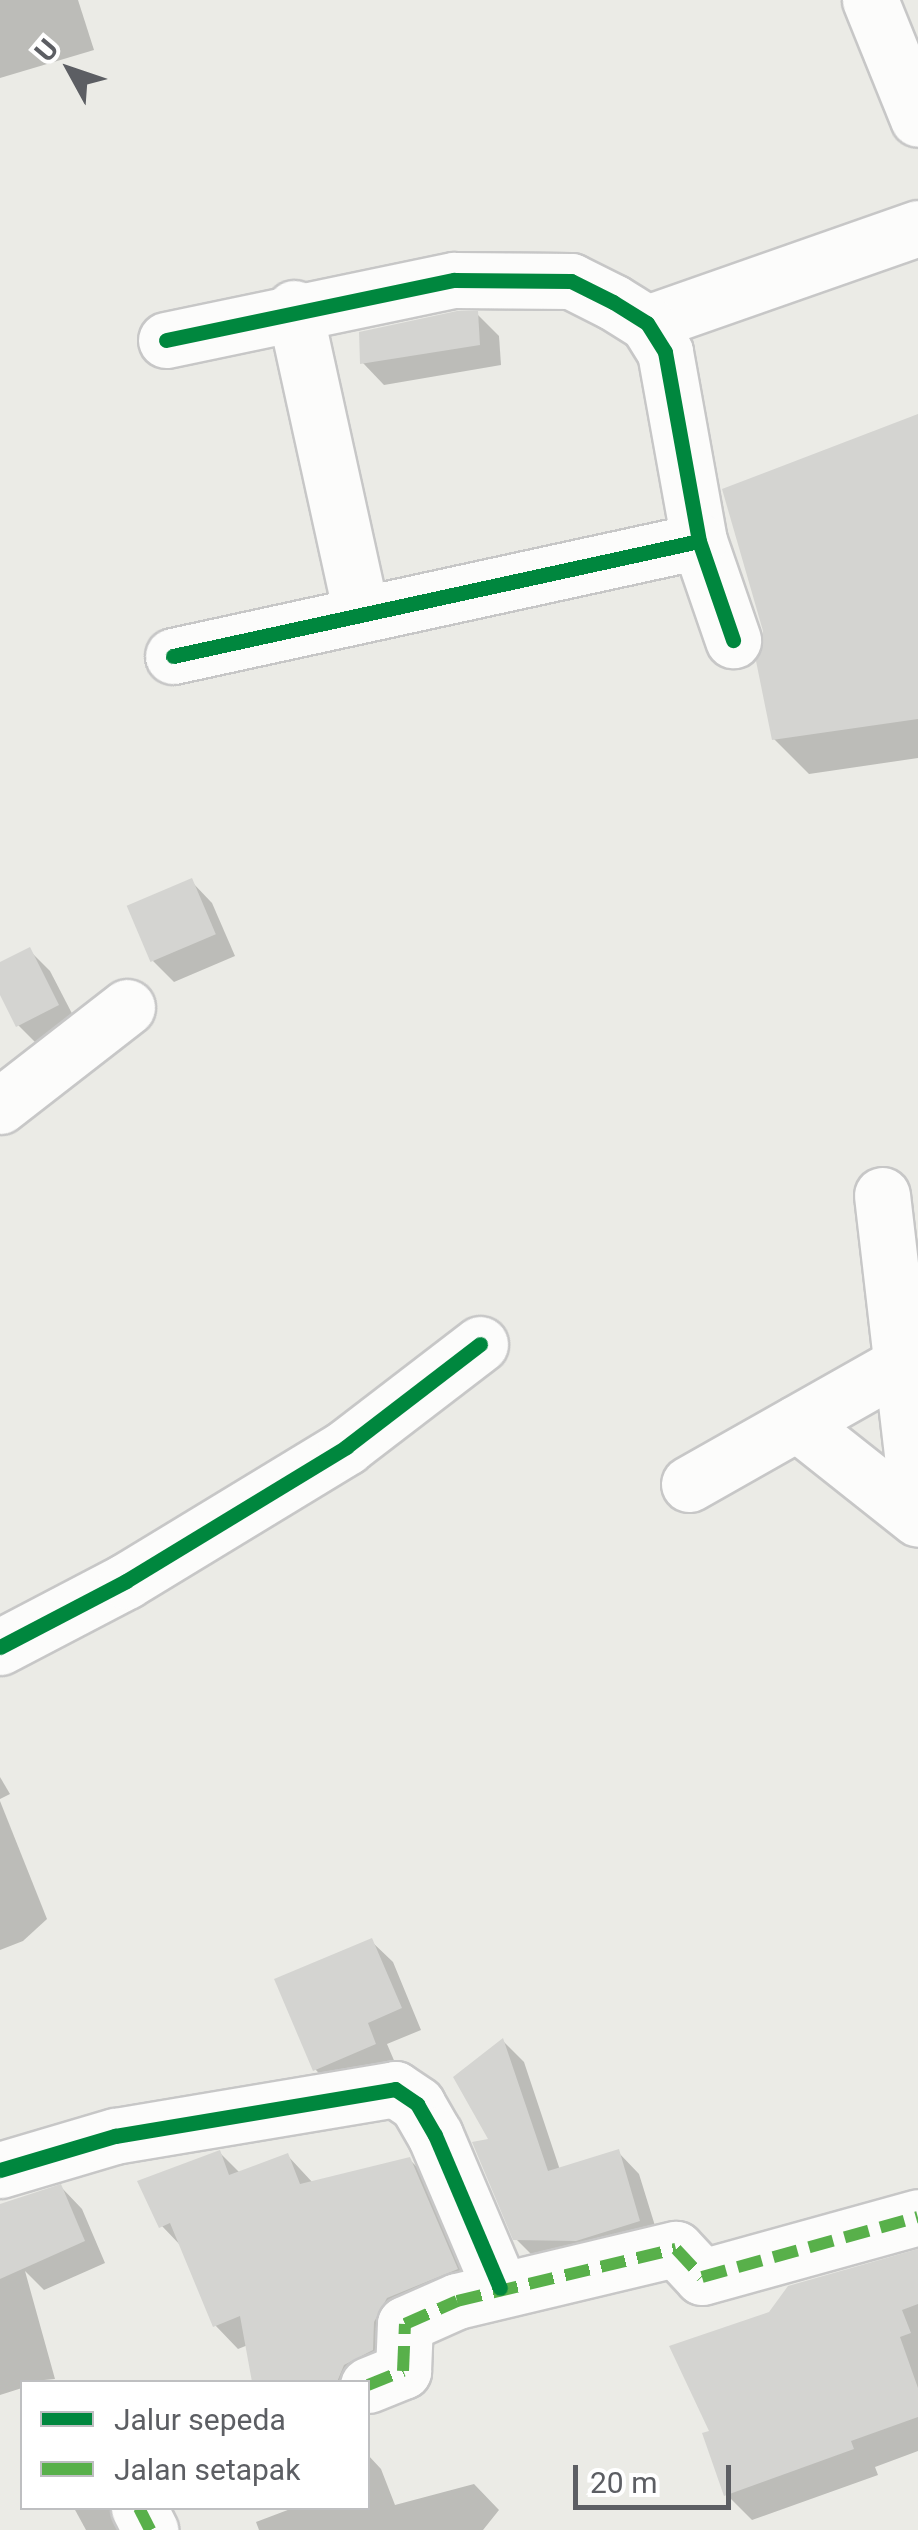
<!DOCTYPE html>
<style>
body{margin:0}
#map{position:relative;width:918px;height:2530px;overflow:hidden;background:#ebebe6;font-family:Roboto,sans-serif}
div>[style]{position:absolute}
.shadow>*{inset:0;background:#0003}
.building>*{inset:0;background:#d4d4d1;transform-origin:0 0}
.roads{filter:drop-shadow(2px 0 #c7c7c7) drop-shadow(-2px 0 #c7c7c7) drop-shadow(0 2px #c7c7c7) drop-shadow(0 -2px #c7c7c7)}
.street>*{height:55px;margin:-27.5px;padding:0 27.5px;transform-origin:27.5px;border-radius:27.5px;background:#fcfcfb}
.secondary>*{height:55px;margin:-27.5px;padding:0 27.5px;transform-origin:27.5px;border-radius:27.5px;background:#fcfcfb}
.quiet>*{height:12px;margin-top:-6px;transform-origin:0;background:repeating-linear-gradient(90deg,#58b04a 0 25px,transparent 0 37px)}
.cycleway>*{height:15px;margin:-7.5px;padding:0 7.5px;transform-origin:7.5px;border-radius:7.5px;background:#00873e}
span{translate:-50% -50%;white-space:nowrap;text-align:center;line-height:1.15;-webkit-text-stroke:8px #fff;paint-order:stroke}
.legend{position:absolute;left:20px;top:2380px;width:350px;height:130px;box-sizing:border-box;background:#fff;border:2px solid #bebfc1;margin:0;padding:12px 18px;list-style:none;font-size:30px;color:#5c5e63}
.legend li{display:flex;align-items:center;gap:20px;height:50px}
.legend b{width:50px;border:2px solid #bebfc1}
.north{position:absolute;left:20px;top:20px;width:100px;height:100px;-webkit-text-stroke:8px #fff;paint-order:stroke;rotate:310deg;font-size:28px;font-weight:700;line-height:40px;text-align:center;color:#5c5e63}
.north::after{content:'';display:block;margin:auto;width:35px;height:45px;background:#5c5e63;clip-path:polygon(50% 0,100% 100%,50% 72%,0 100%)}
.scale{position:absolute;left:573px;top:2465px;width:158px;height:45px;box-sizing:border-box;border:5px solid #5c5e63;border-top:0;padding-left:12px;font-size:30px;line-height:35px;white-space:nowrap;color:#5c5e63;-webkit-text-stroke:8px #fff;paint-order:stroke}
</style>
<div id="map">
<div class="shadow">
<i style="clip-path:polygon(0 0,78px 0,94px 50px,0 78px)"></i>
<i style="clip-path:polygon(477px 314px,499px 336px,501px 365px,384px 385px,363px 363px)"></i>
<i style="clip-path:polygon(918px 417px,918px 758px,809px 774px,774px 739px)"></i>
<i style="clip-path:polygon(191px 881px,212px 903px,235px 956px,174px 982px,153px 961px)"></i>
<i style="clip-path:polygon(29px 950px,50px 971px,79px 1027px,40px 1047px,18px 1025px,0 989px,0 965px)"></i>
<i style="clip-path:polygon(0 1777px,10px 1794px,0 1799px)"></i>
<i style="clip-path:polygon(0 1801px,47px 1919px,23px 1941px,0 1950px)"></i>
<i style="clip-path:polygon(371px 1941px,393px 1962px,421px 2030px,387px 2044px,396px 2065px,336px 2091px,315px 2069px)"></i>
<i style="clip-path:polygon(503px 2041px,524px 2062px,560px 2170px,618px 2152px,639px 2174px,660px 2242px,537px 2260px,515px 2238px,491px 2140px)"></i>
<i style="clip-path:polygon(220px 2153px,240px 2173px,288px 2156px,313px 2183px,410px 2160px,433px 2183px,479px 2292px,368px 2382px,255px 2382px,248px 2345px,238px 2349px,215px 2325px,182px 2247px,162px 2226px)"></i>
<i style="clip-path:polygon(61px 2187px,82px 2209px,105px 2263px,44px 2290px,25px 2271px,55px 2379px,22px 2382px,22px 2388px,0 2395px,0 2208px)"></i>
<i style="clip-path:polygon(918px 2251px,918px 2451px,875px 2467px,878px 2475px,752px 2520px,726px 2494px,712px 2432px,771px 2314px)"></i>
<i style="clip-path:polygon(368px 2455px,381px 2469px,395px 2505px,474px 2484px,499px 2510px,483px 2530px,259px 2530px,256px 2522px,293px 2508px,368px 2508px)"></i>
<i style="clip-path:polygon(74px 2508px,128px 2508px,130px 2530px,86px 2530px)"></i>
</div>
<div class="building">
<i style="clip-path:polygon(457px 311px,478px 311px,480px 345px,360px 364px,359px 332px)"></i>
<i style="clip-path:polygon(918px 414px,918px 719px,772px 740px,756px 661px,763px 631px,722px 489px)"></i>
<i style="left:192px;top:878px;width:61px;height:71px;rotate:67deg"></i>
<i style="clip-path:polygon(30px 947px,59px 1005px,16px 1027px,0 995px,0 962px)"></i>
<i style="clip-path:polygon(372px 1938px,402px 2008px,368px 2023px,376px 2044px,313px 2071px,274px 1979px)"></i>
<i style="clip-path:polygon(503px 2038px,548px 2171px,619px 2149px,640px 2221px,576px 2241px,513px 2240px,472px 2142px,488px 2139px,453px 2077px)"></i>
<i style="clip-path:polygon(220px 2150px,229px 2175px,288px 2153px,300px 2184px,410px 2157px,458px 2269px,387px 2298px,374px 2322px,373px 2350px,344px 2365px,337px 2382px,252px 2382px,240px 2316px,213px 2327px,170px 2223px,159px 2228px,137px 2181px)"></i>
<i style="clip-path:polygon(61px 2184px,85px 2241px,0 2279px,0 2204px)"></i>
<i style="clip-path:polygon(918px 2249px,918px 2304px,902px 2310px,911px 2333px,900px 2337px,918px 2388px,918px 2417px,851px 2441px,854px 2449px,724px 2496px,702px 2433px,709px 2431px,669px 2346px,769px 2312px,788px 2286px)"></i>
</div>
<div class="roads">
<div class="street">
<i style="left:294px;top:308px;width:312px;rotate:77.6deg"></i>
<i style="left:647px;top:323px;width:287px;rotate:-19.3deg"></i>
<i style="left:166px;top:340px;width:294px;rotate:-11.8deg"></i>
<i style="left:454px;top:280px;width:117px;rotate:0.5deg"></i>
<i style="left:571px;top:281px;width:47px;rotate:26.6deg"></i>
<i style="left:613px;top:302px;width:40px;rotate:32deg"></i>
<i style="left:647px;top:323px;width:34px;rotate:58deg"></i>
<i style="left:665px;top:352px;width:192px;rotate:79.8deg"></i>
<i style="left:699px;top:541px;width:105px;rotate:71deg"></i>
<i style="left:173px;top:656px;width:538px;rotate:-12.33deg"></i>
<i style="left:0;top:1106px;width:161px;rotate:-37.9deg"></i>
<i style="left:882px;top:1195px;width:315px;rotate:83.4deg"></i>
<i style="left:797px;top:1423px;width:154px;rotate:38.4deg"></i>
<i style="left:689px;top:1484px;width:244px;rotate:-29.5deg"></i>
<i style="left:0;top:1647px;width:142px;rotate:-27.6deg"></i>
<i style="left:126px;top:1581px;width:258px;rotate:-31.3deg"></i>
<i style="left:346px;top:1447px;width:169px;rotate:-37.5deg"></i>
<i style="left:0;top:2170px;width:120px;rotate:-16.5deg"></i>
<i style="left:115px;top:2136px;width:284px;rotate:-9.5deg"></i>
<i style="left:395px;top:2089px;width:27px;rotate:34deg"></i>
<i style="left:417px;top:2104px;width:36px;rotate:60deg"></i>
<i style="left:435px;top:2135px;width:166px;rotate:67deg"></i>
<i style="left:368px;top:2385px;width:38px;rotate:-22deg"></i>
<i style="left:403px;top:2371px;width:47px;rotate:-87.6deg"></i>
<i style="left:405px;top:2324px;width:57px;rotate:-23.9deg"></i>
<i style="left:457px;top:2301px;width:225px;rotate:-13.4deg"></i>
<i style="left:676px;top:2249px;width:38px;rotate:47deg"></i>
<i style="left:702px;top:2277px;width:224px;rotate:-15.5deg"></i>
<i style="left:139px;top:2508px;width:25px;rotate:63deg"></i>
</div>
<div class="secondary">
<i style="left:870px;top:0;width:128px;rotate:68deg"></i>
</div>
</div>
<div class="quiet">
<i style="left:368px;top:2385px;width:38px;rotate:-22deg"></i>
<i style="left:403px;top:2371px;width:47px;rotate:-87.6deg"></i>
<i style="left:405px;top:2324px;width:57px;rotate:-23.9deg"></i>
<i style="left:457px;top:2301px;width:225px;rotate:-13.4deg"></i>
<i style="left:676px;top:2249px;width:38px;rotate:47deg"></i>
<i style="left:702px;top:2277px;width:224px;rotate:-15.5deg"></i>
<i style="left:139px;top:2508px;width:25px;rotate:63deg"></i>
</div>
<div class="cycleway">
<i style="left:166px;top:340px;width:294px;rotate:-11.8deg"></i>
<i style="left:454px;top:280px;width:117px;rotate:0.5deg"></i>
<i style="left:571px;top:281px;width:47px;rotate:26.6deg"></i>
<i style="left:613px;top:302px;width:40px;rotate:32deg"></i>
<i style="left:647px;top:323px;width:34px;rotate:58deg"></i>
<i style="left:665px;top:352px;width:192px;rotate:79.8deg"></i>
<i style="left:699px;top:541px;width:105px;rotate:71deg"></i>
<i style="left:173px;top:656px;width:538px;rotate:-12.33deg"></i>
<i style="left:0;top:1647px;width:142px;rotate:-27.6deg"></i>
<i style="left:126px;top:1581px;width:258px;rotate:-31.3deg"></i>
<i style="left:346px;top:1447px;width:169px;rotate:-37.5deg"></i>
<i style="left:0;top:2170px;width:120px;rotate:-16.5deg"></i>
<i style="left:115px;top:2136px;width:284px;rotate:-9.5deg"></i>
<i style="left:395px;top:2089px;width:27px;rotate:34deg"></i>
<i style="left:417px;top:2104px;width:36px;rotate:60deg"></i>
<i style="left:435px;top:2135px;width:166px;rotate:67deg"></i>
</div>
<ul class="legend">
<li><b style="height:12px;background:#00873e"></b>Jalur sepeda</li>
<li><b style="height:12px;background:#58b04a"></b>Jalan setapak</li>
</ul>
<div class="north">U</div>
<div class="scale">20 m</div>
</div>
